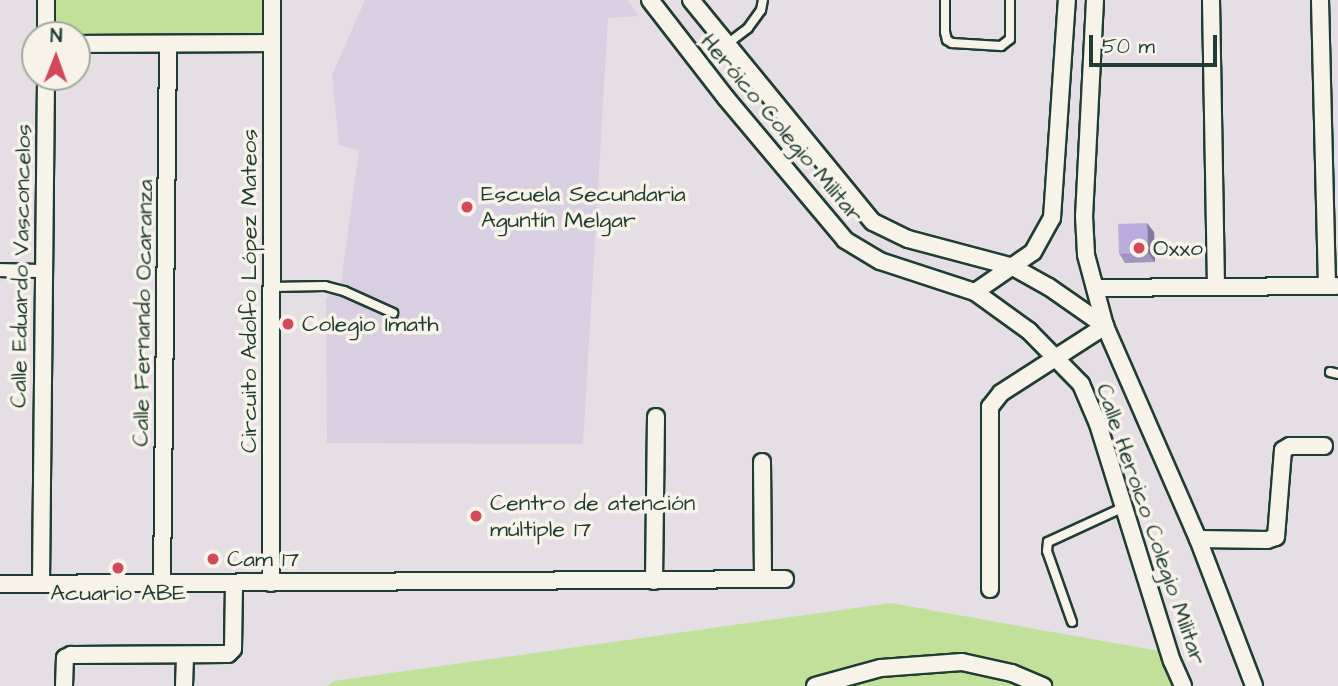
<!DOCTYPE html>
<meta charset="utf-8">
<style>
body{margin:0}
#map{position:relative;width:1338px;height:686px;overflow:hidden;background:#e5dee5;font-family:"Architects Daughter",sans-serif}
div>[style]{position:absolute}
.built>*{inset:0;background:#d8cfe3}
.green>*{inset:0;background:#c1e19a;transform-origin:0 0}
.roads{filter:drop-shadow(2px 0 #1f3d34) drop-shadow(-2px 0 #1f3d34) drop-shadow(0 2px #1f3d34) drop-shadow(0 -2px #1f3d34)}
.service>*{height:8px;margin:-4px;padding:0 4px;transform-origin:4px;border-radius:4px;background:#f7f3e8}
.pedestrian>*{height:12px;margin:-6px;padding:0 6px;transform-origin:6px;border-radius:6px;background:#f7f3e8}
.minor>*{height:16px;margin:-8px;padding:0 8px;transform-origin:8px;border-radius:8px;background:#f7f3e8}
.wall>*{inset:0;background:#a095be}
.shaded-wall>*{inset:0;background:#82799b}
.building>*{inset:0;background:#baaddd;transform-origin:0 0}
.dots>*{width:19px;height:19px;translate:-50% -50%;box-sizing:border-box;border:4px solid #f7f3e8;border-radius:50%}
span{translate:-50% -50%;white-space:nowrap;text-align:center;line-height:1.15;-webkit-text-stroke:7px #f7f3e8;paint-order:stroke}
.street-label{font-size:23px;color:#1f3d34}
.poi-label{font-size:23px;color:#1f3d34}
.left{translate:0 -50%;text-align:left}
.north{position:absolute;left:21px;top:21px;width:70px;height:70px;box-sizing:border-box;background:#f7f3e8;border:2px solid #a1aaa0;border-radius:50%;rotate:1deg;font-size:19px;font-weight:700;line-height:28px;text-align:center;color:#1f3d34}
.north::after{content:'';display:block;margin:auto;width:24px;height:32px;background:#d1495b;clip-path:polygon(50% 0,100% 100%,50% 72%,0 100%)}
.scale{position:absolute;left:1089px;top:35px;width:128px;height:32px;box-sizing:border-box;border:4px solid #1f3d34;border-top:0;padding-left:9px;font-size:21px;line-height:24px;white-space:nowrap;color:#1f3d34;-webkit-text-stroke:5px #f7f3e8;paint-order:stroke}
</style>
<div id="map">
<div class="built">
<i style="clip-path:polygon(365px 0,628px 0,638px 16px,608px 18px,583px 444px,327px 443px,326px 299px,341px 283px,359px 150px,339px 145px,332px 75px)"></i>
</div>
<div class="green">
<i style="left:55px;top:0;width:207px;height:35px"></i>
<i style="clip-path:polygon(891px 603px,1159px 651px,1176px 686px,327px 686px,334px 681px)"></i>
</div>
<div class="roads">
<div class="service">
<i style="left:945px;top:0;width:32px;rotate:90deg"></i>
<i style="left:945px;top:32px;width:8px;rotate:76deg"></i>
<i style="left:947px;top:40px;width:6px;rotate:31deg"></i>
<i style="left:952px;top:43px;width:49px;rotate:3.5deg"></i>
<i style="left:1001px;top:46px;width:11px;rotate:-38deg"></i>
<i style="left:1010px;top:39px;width:39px;rotate:-90deg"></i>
<i style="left:727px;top:44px;width:26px;rotate:-37deg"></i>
<i style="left:748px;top:28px;width:22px;rotate:-54deg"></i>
<i style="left:761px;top:10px;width:10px;rotate:-79deg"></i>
<i style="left:271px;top:287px;width:54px;rotate:-1.1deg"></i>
<i style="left:325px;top:286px;width:20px;rotate:15deg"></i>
<i style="left:344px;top:291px;width:54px;rotate:24.2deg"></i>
<i style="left:1330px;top:372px;width:8px;rotate:14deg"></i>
<i style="left:1072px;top:622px;width:75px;rotate:-109.4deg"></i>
<i style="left:1047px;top:551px;width:9px;rotate:-84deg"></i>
<i style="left:1048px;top:542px;width:84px;rotate:-24.7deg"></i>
</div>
<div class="pedestrian">
<i style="left:0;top:270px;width:44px;rotate:1.3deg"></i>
</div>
<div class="minor">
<i style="left:650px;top:0;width:124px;rotate:52.2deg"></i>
<i style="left:726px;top:98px;width:185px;rotate:50deg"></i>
<i style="left:845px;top:240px;width:41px;rotate:31deg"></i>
<i style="left:880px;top:261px;width:100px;rotate:18.1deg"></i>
<i style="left:975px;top:292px;width:67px;rotate:35.8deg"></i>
<i style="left:1029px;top:331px;width:74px;rotate:45.5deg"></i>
<i style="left:1081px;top:384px;width:43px;rotate:67deg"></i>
<i style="left:1098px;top:424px;width:248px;rotate:72.7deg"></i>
<i style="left:1172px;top:661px;width:27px;rotate:66deg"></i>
<i style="left:691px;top:0;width:287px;rotate:50.7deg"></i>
<i style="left:873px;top:222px;width:39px;rotate:26deg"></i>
<i style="left:908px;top:239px;width:109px;rotate:14.9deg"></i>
<i style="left:1013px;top:267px;width:41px;rotate:29.1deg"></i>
<i style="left:1049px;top:287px;width:68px;rotate:34.9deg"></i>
<i style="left:1095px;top:0;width:216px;rotate:92.9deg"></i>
<i style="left:1084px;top:216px;width:39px;rotate:87deg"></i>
<i style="left:1086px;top:255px;width:73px;rotate:75deg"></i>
<i style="left:1105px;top:326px;width:232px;rotate:66.4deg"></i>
<i style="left:1198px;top:539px;width:157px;rotate:69.1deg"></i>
<i style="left:1211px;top:0;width:287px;rotate:89deg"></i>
<i style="left:1320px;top:0;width:286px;rotate:88.6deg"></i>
<i style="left:46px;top:35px;width:35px;rotate:-90deg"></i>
<i style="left:77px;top:44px;width:195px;rotate:-0.3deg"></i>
<i style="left:1096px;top:288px;width:240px;rotate:-0.5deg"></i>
<i style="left:975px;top:292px;width:70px;rotate:-34.6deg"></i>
<i style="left:1033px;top:252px;width:39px;rotate:-61deg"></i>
<i style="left:1052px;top:218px;width:219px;rotate:-86.1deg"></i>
<i style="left:762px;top:462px;width:117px;rotate:89.5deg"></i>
<i style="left:1198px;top:539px;width:69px;rotate:0.8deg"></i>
<i style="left:1267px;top:540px;width:9px;rotate:-18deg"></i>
<i style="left:1276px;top:537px;width:87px;rotate:-85.4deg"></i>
<i style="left:1283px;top:450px;width:8px;rotate:-30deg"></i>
<i style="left:1290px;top:446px;width:34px"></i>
<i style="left:654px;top:581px;width:164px;rotate:-89.3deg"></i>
<i style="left:41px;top:582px;width:505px;rotate:-89.43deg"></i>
<i style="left:162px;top:583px;width:539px;rotate:-89.36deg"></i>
<i style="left:271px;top:583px;width:583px;rotate:-89.9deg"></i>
<i style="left:0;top:584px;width:785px;rotate:-0.36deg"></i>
<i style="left:990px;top:589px;width:182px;rotate:-90deg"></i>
<i style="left:990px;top:407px;width:18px;rotate:-52deg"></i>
<i style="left:1001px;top:393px;width:124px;rotate:-32.8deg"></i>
<i style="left:64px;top:686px;width:28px;rotate:-88deg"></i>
<i style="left:65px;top:658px;width:7px;rotate:-27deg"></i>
<i style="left:71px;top:655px;width:157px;rotate:-0.4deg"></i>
<i style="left:228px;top:654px;width:7px;rotate:-45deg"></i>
<i style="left:233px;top:649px;width:66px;rotate:-89.1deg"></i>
<i style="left:184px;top:686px;width:31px;rotate:-88deg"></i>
<i style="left:815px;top:686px;width:68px;rotate:-15.3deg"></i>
<i style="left:881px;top:668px;width:81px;rotate:-4.2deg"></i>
<i style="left:962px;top:662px;width:51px;rotate:12.4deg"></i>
<i style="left:1012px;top:673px;width:34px;rotate:23deg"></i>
</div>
</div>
<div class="wall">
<i style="clip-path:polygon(1154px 232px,1155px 262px,1125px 263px,1119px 253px)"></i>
</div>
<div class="shaded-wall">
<i style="clip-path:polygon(1147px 223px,1154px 232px,1155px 262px,1148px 253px)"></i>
</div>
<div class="building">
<i style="left:1147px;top:223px;width:30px;height:29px;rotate:88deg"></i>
</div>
<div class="dots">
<i style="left:467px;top:207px;background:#d1495b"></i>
<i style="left:1139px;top:248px;background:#d1495b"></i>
<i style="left:288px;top:324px;background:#d1495b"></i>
<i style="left:476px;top:516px;background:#d1495b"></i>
<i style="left:213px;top:559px;background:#d1495b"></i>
<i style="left:118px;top:568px;background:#d1495b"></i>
</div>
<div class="street-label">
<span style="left:782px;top:128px;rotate:50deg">Heróico Colegio Militar</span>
<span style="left:21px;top:266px;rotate:-89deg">Calle Eduardo Vasconcelos</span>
<span style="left:249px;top:291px;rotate:-90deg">Circuito Adolfo López Mateos</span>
<span style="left:143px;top:313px;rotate:-89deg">Calle Fernando Ocaranza</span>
<span style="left:1151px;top:524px;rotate:71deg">Calle Heroico Colegio Militar</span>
</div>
<div class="poi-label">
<span class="left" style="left:481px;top:207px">Escuela Secundaria<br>Aguntín Melgar</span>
<span class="left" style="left:1153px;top:248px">Oxxo</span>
<span class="left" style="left:302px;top:324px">Colegio Imath</span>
<span class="left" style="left:490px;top:516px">Centro de atención<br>múltiple 17</span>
<span class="left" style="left:227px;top:559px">Cam 17</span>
<span style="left:118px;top:593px">Acuario ABE</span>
</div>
<div class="north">N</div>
<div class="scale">50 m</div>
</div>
